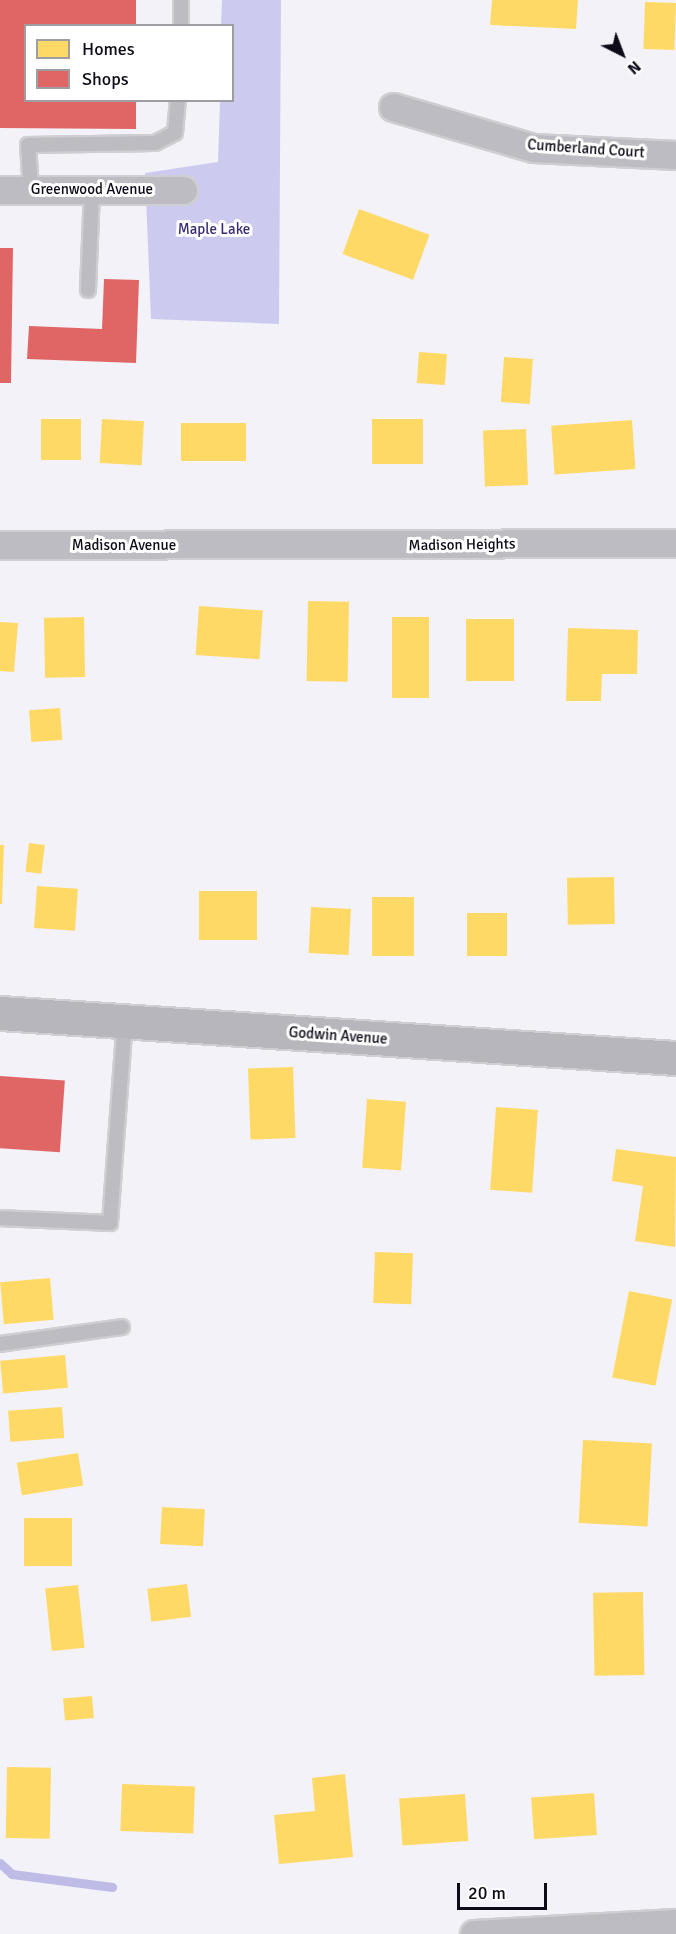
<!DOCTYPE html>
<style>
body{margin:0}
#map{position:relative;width:676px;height:1934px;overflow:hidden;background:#f2f2f8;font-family:Signika,sans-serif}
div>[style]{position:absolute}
.forest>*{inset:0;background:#cdcaef}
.homes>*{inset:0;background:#ffd966;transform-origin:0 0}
.shops>*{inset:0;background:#e06666;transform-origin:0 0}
.stream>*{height:9px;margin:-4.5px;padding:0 4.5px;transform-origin:4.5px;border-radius:4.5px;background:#bebbe7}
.roads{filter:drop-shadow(2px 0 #ceced3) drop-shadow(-2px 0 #ceced3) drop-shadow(0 2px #ceced3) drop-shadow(0 -2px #ceced3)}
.service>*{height:14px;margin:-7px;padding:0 7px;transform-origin:7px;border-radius:7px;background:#bcbcc2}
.minor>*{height:27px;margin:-13.5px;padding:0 13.5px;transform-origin:13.5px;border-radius:13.5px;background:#bcbcc2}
.primary>*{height:33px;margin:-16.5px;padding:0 16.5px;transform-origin:16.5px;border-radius:16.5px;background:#b6b6bc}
span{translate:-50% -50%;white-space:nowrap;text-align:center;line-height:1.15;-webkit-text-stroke:6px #fff;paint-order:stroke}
.street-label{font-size:15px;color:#0d0b17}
.park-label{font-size:15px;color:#3a2c74}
.legend{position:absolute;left:24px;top:24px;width:210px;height:78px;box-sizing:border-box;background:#fff;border:2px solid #9e9da2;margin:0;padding:8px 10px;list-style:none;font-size:18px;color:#0d0b17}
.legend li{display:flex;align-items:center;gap:12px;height:30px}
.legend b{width:30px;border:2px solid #9e9da2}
.north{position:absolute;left:592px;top:24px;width:60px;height:60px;-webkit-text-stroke:4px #fff;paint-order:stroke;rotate:138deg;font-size:16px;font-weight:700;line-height:24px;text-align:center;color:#0d0b17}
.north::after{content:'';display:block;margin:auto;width:21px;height:27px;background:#0d0b17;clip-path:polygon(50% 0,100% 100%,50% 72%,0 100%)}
.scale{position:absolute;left:457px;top:1883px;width:90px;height:27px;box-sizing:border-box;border:3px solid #0d0b17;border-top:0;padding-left:8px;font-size:18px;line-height:21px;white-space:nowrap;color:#0d0b17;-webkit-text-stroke:4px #fff;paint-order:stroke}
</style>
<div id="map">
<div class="forest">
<i style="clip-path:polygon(222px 0,281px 0,279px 324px,151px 319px,145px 173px,218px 162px,220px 101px,232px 100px,232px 26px,221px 25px)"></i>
</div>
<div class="homes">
<i style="clip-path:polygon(492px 0,578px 0,576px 29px,490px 25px)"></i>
<i style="left:645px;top:2px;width:31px;height:47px;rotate:2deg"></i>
<i style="left:359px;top:209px;width:75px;height:48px;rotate:20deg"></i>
<i style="left:419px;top:352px;width:28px;height:31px;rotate:4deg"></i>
<i style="left:504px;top:357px;width:29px;height:45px;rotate:4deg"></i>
<i style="left:41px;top:419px;width:40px;height:41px"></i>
<i style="left:102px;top:419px;width:42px;height:44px;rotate:3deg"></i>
<i style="left:372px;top:419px;width:51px;height:45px"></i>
<i style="left:632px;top:420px;width:49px;height:81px;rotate:86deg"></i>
<i style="left:181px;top:423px;width:65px;height:38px"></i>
<i style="left:526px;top:429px;width:56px;height:43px;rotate:88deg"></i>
<i style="left:308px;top:601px;width:41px;height:80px;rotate:1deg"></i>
<i style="left:199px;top:606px;width:64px;height:49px;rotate:4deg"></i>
<i style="left:84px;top:617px;width:60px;height:40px;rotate:89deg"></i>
<i style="left:392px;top:617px;width:37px;height:81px"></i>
<i style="left:466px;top:619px;width:48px;height:62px"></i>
<i style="clip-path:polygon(0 622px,18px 623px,14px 672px,0 671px)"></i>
<i style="clip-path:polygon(568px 628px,638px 630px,637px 674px,602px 674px,601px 701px,566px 701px)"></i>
<i style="left:60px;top:708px;width:32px;height:31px;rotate:86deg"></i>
<i style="left:29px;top:843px;width:16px;height:29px;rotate:7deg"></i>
<i style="clip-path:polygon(0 845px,4px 845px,2px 904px,0 904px)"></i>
<i style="left:614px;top:877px;width:47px;height:47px;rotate:89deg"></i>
<i style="left:37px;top:886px;width:41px;height:42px;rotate:4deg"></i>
<i style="left:199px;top:891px;width:58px;height:49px"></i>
<i style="left:372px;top:897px;width:42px;height:59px"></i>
<i style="left:311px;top:907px;width:40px;height:46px;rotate:3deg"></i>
<i style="left:507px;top:913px;width:43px;height:40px;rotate:90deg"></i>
<i style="left:293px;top:1067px;width:71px;height:45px;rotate:88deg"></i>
<i style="left:367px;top:1099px;width:39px;height:69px;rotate:4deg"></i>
<i style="left:496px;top:1107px;width:42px;height:83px;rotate:4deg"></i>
<i style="clip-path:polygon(616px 1149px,676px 1157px,675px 1247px,635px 1241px,643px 1186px,612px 1181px)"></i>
<i style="left:375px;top:1252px;width:38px;height:51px;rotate:2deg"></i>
<i style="left:50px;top:1278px;width:42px;height:50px;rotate:85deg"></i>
<i style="left:629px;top:1291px;width:44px;height:88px;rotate:11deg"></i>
<i style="left:65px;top:1355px;width:33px;height:65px;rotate:85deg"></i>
<i style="left:62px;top:1407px;width:31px;height:54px;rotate:86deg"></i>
<i style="left:583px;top:1440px;width:69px;height:83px;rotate:3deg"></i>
<i style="left:78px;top:1453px;width:33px;height:62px;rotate:81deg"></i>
<i style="left:162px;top:1507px;width:43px;height:37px;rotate:3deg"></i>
<i style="left:24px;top:1518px;width:48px;height:48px"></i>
<i style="left:187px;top:1584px;width:33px;height:40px;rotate:83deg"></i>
<i style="left:78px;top:1585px;width:63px;height:33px;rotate:84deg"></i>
<i style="left:643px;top:1592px;width:83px;height:50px;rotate:89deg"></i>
<i style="left:92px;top:1696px;width:22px;height:29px;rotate:85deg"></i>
<i style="left:7px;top:1767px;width:44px;height:71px;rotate:1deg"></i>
<i style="clip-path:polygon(345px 1774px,353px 1857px,279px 1864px,274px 1815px,315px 1811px,312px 1778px)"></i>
<i style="left:122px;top:1784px;width:73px;height:47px;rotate:2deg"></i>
<i style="left:594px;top:1793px;width:42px;height:63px;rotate:86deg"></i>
<i style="left:465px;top:1794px;width:47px;height:66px;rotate:86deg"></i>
</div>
<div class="shops">
<i style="clip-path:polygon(0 0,136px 0,136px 26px,26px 26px,26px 100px,136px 100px,136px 129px,0 128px)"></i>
<i style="clip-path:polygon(0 248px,13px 248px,11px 383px,0 383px)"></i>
<i style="clip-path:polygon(104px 279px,139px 280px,136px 363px,27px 359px,29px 326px,102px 329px)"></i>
<i style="left:0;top:1076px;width:65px;height:72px;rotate:4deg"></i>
</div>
<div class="stream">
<i style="left:0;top:1863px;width:16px;rotate:43deg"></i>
<i style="left:12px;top:1874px;width:101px;rotate:7.4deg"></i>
</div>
<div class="roads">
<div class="service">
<i style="left:181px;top:26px;width:26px;rotate:-90deg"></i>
<i style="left:31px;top:190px;width:45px;rotate:-93.8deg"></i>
<i style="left:28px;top:145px;width:127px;rotate:-0.9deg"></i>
<i style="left:155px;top:143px;width:22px;rotate:-27deg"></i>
<i style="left:175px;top:133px;width:33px;rotate:-85deg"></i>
<i style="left:88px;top:290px;width:100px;rotate:-87.7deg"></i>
<i style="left:0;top:1218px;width:110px;rotate:2.6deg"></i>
<i style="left:110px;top:1223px;width:203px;rotate:-85.8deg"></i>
<i style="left:0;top:1344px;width:123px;rotate:-7.9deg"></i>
</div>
<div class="minor">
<i style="left:393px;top:107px;width:146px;rotate:16.3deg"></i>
<i style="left:533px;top:148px;width:143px;rotate:2.8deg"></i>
<i style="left:0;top:190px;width:183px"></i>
<i style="left:0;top:545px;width:676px;rotate:-0.17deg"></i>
<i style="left:474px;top:1934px;width:202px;rotate:-3.1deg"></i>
</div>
<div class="primary">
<i style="left:0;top:1013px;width:677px;rotate:3.81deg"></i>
</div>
</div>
<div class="street-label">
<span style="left:586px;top:149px;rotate:4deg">Cumberland Court</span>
<span style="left:92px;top:190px">Greenwood Avenue</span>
<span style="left:462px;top:545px;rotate:-1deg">Madison Heights</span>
<span style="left:124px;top:546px">Madison Avenue</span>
<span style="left:338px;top:1036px;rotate:4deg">Godwin Avenue</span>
</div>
<div class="park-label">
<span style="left:214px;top:230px">Maple Lake</span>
</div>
<ul class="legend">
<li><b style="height:16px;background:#ffd966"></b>Homes</li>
<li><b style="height:16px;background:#e06666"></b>Shops</li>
</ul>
<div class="north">N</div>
<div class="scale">20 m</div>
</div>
